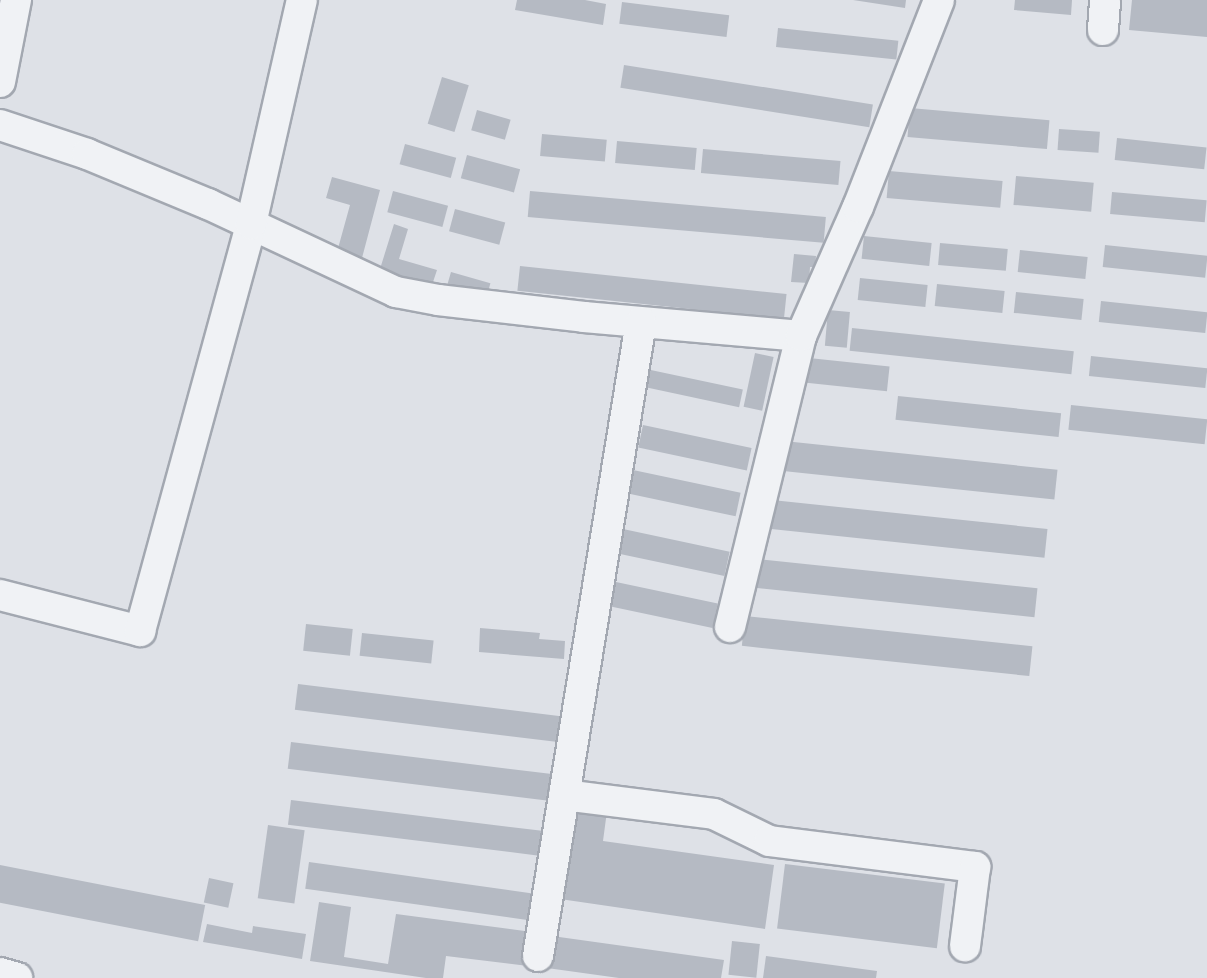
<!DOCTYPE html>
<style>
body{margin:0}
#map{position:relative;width:1207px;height:978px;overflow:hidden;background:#dee1e7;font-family:"Fira Sans Condensed",sans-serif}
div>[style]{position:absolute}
.building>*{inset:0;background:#b5bac3;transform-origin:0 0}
.roads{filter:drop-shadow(2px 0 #a3a8b1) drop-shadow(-2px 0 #a3a8b1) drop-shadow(0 2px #a3a8b1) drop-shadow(0 -2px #a3a8b1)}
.minor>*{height:30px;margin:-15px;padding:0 15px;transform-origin:15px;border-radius:15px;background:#f0f2f5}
span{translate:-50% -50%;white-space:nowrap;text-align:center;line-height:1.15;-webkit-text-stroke:7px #edf0f5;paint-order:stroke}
</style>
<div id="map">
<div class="building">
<i style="clip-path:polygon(517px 0,585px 0,606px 4px,603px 25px,515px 10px)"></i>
<i style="clip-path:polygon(853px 0,906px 0,905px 8px)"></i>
<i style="clip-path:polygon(1015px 0,1072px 0,1071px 15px,1014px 10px)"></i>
<i style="clip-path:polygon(1132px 0,1207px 0,1207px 37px,1129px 30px)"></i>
<i style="left:622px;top:2px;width:108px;height:22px;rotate:7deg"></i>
<i style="left:778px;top:28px;width:121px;height:19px;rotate:6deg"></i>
<i style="left:624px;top:65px;width:252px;height:23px;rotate:9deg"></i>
<i style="left:442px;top:77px;width:28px;height:49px;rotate:17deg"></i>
<i style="left:910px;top:108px;width:140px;height:29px;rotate:5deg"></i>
<i style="left:477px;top:110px;width:35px;height:21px;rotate:16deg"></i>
<i style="left:1059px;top:129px;width:41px;height:21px;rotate:4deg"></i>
<i style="left:542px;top:134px;width:65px;height:22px;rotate:5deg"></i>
<i style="left:1117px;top:138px;width:90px;height:22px;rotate:6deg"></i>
<i style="left:617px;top:141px;width:80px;height:22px;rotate:5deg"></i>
<i style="left:405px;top:144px;width:53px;height:21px;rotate:15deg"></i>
<i style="left:703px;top:149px;width:138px;height:24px;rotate:5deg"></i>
<i style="left:467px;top:155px;width:55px;height:24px;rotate:15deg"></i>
<i style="left:889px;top:171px;width:114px;height:27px;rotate:5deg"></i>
<i style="left:1016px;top:176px;width:78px;height:29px;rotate:5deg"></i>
<i style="clip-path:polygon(332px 177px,380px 190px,362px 258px,337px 252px,350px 205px,326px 198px)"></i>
<i style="left:393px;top:191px;width:57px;height:22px;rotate:15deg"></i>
<i style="left:530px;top:191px;width:297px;height:26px;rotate:5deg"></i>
<i style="left:1112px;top:192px;width:95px;height:22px;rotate:5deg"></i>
<i style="left:455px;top:209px;width:52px;height:23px;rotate:15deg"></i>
<i style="clip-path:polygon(394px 224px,408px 229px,399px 259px,437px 270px,432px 285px,380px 269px)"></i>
<i style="left:864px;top:236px;width:68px;height:23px;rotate:6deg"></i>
<i style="left:940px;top:243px;width:68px;height:22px;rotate:5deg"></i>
<i style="left:1105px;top:245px;width:103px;height:22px;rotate:6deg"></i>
<i style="left:1020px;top:250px;width:68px;height:22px;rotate:6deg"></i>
<i style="clip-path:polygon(794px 254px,816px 256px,815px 267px,810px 267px,809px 283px,791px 282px)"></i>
<i style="left:520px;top:266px;width:268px;height:25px;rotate:6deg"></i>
<i style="left:451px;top:272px;width:41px;height:17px;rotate:16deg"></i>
<i style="left:860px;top:278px;width:68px;height:22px;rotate:6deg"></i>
<i style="left:937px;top:284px;width:68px;height:22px;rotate:6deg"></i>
<i style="left:1016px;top:292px;width:68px;height:21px;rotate:6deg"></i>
<i style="left:1101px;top:301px;width:107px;height:21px;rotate:6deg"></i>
<i style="left:828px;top:310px;width:22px;height:36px;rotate:5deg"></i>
<i style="left:852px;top:328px;width:223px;height:23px;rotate:6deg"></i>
<i style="left:755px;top:353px;width:19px;height:55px;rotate:12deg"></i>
<i style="left:1091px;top:356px;width:117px;height:20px;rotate:6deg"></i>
<i style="left:809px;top:358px;width:81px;height:25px;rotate:6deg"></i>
<i style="left:646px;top:369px;width:99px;height:18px;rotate:12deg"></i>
<i style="left:898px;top:396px;width:164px;height:24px;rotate:6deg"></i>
<i style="left:1071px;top:405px;width:137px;height:25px;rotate:6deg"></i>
<i style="left:643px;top:425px;width:111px;height:23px;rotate:12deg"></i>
<i style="left:784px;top:441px;width:275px;height:30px;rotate:6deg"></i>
<i style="left:633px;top:470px;width:110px;height:24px;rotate:12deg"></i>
<i style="left:772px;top:500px;width:277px;height:29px;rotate:6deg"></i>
<i style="left:623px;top:529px;width:109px;height:25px;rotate:12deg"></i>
<i style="left:758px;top:559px;width:281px;height:29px;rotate:6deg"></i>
<i style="left:616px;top:582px;width:104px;height:25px;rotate:12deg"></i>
<i style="left:745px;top:616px;width:289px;height:30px;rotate:6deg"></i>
<i style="left:306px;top:624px;width:47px;height:27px;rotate:6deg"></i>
<i style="clip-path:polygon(480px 628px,540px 633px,539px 639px,565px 641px,564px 659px,479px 652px)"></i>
<i style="left:362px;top:633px;width:72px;height:23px;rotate:6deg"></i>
<i style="left:298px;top:684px;width:267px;height:26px;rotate:7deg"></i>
<i style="left:291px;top:742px;width:265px;height:27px;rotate:7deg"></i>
<i style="left:291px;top:800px;width:257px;height:25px;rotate:7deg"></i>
<i style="clip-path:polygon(573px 806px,607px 811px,603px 841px,774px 865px,765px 929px,560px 899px)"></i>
<i style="left:268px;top:825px;width:37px;height:74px;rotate:8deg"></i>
<i style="left:309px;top:862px;width:233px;height:27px;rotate:8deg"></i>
<i style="left:785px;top:864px;width:161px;height:65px;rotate:7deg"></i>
<i style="left:0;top:865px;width:209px;height:37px;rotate:11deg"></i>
<i style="left:209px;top:878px;width:25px;height:25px;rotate:12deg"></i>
<i style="clip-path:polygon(319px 902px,351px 907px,344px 957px,388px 964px,396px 914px,532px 932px,528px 966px,446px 956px,443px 978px,426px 978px,310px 961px)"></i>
<i style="clip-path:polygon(207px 924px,252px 933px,253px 926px,306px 934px,302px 959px,203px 942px)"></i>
<i style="clip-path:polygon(552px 936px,724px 960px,721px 978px,619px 978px,547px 968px)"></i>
<i style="left:732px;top:941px;width:28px;height:34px;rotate:6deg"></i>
<i style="clip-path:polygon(766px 956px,877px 971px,876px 978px,763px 978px)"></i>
</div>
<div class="roads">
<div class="minor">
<i style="left:1103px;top:30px;width:30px;rotate:-86deg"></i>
<i style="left:0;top:82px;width:84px;rotate:-79deg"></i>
<i style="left:0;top:125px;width:92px;rotate:18.4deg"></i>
<i style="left:87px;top:154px;width:131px;rotate:22.5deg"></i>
<i style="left:208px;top:204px;width:208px;rotate:25.1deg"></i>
<i style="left:396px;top:292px;width:43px;rotate:10.8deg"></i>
<i style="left:438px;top:300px;width:147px;rotate:6.6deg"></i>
<i style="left:584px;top:317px;width:218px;rotate:5deg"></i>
<i style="left:0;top:595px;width:145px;rotate:14.4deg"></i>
<i style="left:140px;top:631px;width:422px;rotate:-74.7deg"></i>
<i style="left:251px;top:224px;width:230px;rotate:-77.2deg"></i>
<i style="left:730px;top:627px;width:300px;rotate:-76.3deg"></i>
<i style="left:801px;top:336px;width:141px;rotate:-66.2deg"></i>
<i style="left:858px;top:207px;width:222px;rotate:-68.6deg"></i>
<i style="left:564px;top:795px;width:151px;rotate:7.2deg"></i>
<i style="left:714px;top:814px;width:61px;rotate:26.1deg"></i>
<i style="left:769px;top:841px;width:208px;rotate:7.2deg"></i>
<i style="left:975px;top:867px;width:80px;rotate:97.2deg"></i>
<i style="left:538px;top:956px;width:642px;rotate:-80.77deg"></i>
<i style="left:0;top:973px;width:18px;rotate:16deg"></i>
</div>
</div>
</div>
